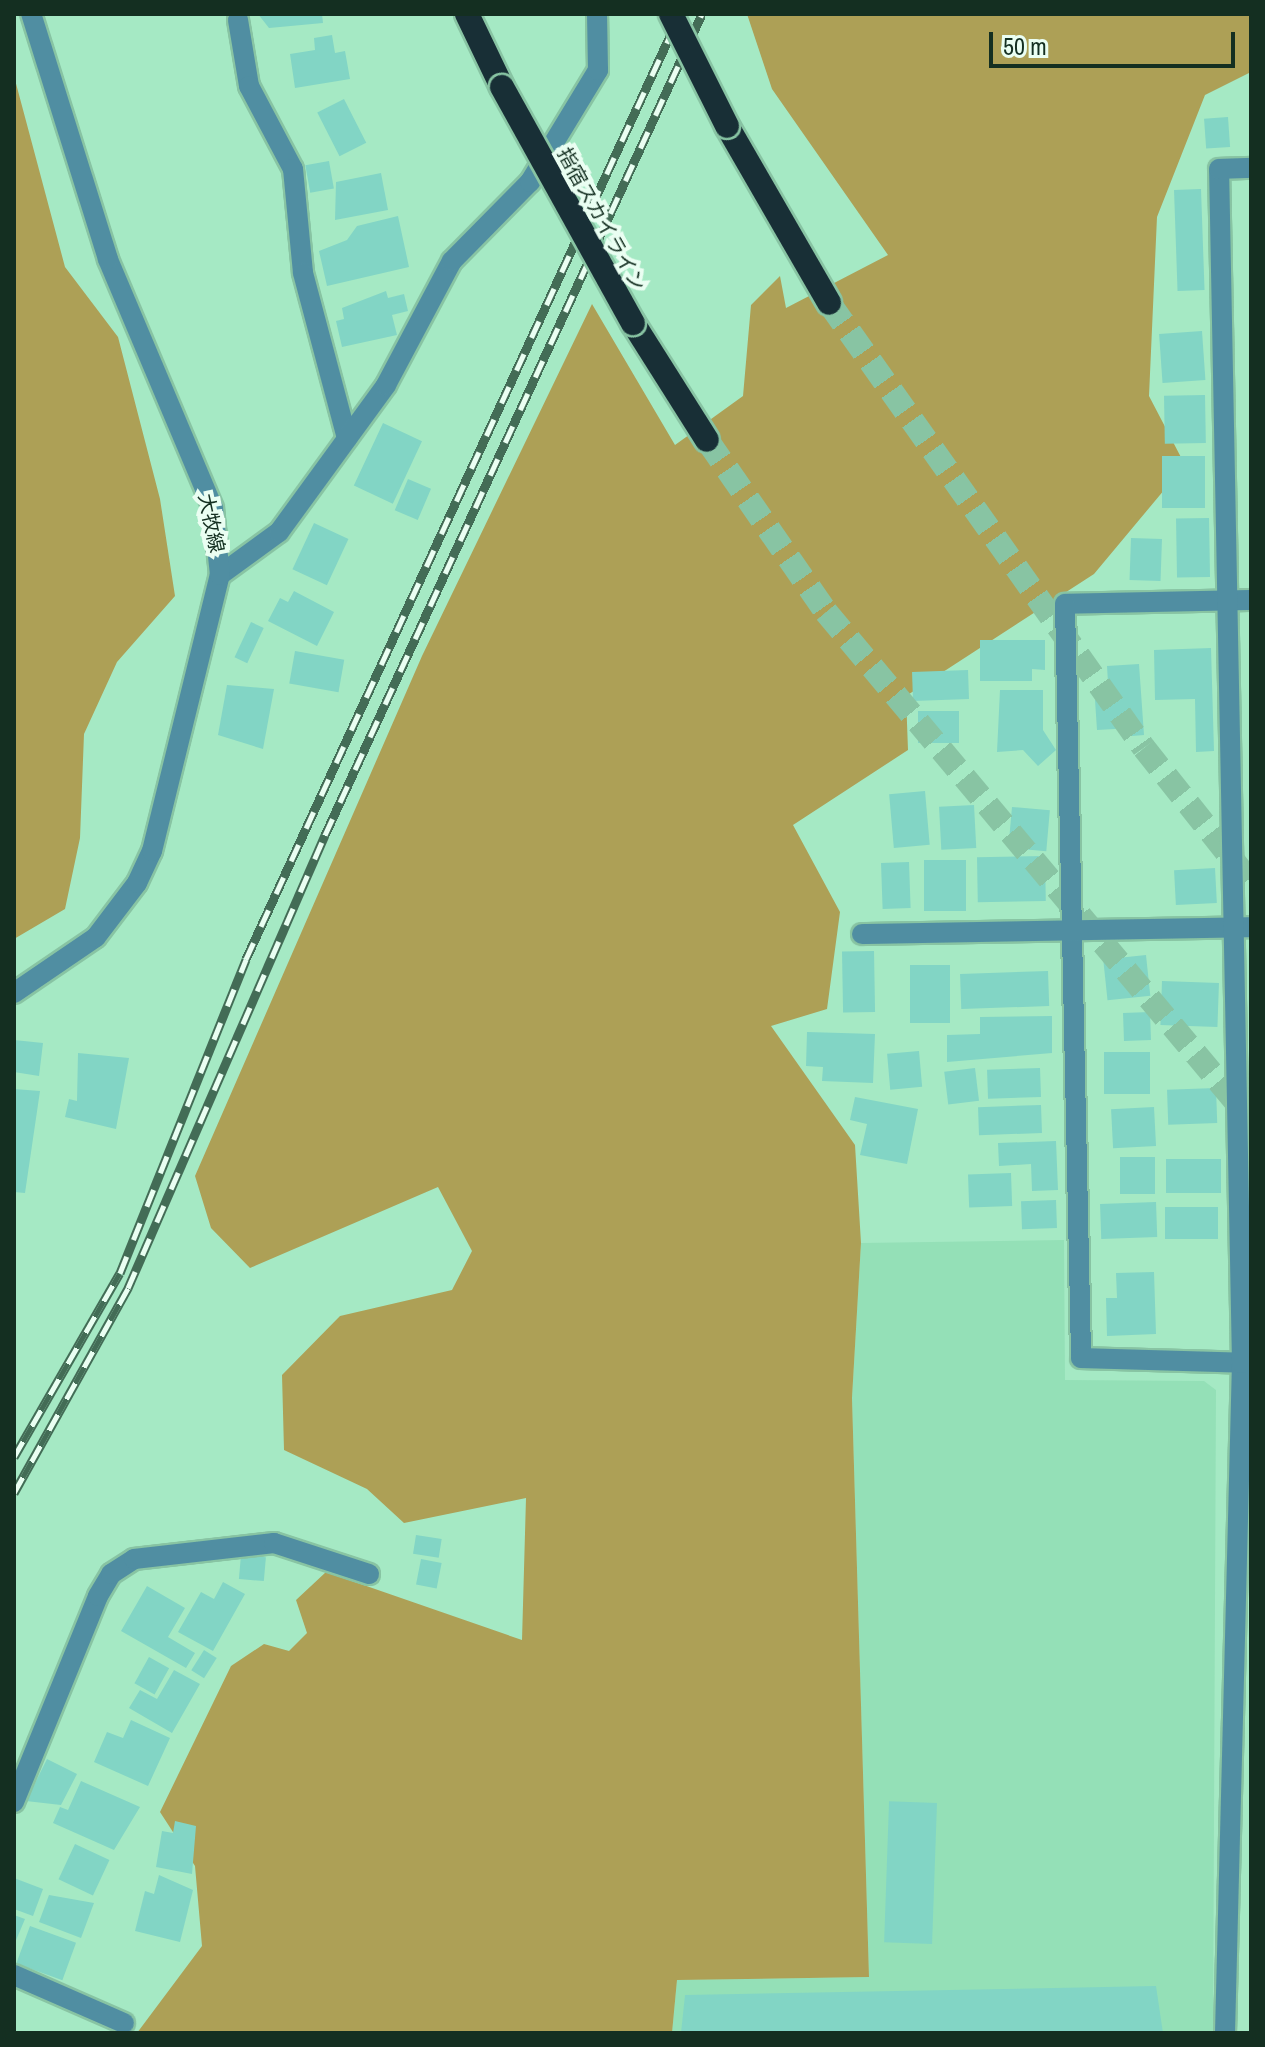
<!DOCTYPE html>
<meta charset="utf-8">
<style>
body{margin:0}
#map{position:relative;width:1265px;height:2047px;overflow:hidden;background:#a5e9c4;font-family:"Archivo Narrow","Noto Sans JP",sans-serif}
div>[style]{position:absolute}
.built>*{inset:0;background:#94e0b7}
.forest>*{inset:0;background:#ada056}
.building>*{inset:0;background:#82d5c5;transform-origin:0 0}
.highway-tunnel>*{height:24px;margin-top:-12px;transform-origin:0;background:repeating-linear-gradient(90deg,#88c4a3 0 24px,transparent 0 36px)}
.roads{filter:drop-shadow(2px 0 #88c4a3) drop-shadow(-2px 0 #88c4a3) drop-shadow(0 2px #88c4a3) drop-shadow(0 -2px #88c4a3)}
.minor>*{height:20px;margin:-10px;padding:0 10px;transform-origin:10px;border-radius:10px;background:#508ea2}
.highway>*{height:24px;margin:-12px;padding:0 12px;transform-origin:12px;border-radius:12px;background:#182f36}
.rail>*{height:9px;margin-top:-4.5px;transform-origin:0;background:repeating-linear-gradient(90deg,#eafef2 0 18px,#436c56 0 36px);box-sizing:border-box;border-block:2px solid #436c56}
.bridges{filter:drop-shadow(2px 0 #88c4a3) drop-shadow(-2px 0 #88c4a3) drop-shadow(0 2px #88c4a3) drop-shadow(0 -2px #88c4a3)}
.highway-bridge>*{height:24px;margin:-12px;padding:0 12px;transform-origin:12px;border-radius:12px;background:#182f36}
span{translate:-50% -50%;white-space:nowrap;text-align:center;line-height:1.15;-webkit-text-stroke:8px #eafef2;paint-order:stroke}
.street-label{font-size:20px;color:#142f21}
.frame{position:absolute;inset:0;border:16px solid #142f21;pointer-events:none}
.scale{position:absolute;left:989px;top:32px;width:246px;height:36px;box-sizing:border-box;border:4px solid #142f21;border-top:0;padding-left:10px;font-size:24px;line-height:28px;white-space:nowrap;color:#142f21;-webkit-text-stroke:6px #eafef2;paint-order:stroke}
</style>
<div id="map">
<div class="built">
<i style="clip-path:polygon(1064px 1240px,1065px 1380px,1204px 1381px,1216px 1390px,1213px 2033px,672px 2033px,677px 1980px,869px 1977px,852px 1398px,861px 1243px)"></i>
</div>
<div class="forest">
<i style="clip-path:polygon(747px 14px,1251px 14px,1251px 72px,1205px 95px,1157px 217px,1149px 396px,1185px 465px,1094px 574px,906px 696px,908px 750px,793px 825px,840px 912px,827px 1009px,771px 1026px,855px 1145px,861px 1243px,852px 1398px,869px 1977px,677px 1980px,672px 2033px,137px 2033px,202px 1946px,195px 1866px,160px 1812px,231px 1666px,264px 1644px,289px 1651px,307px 1633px,296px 1600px,326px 1572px,522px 1640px,526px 1498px,404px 1523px,367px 1489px,284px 1450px,282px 1375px,340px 1316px,452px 1290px,472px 1251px,438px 1187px,250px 1268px,211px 1228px,195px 1176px,422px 656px,592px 304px,675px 445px,743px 396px,751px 305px,780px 276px,786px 308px,888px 255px,772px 89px)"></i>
<i style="clip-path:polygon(14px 76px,65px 267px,118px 337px,160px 499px,175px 596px,117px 662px,84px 734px,80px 838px,65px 909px,14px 939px)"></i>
</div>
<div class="building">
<i style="clip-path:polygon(258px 14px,322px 14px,323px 23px,269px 28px)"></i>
<i style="clip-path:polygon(332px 35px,335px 53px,345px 51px,350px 79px,295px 88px,290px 54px,315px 50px,314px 38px)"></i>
<i style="left:344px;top:99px;width:49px;height:30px;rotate:63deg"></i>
<i style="left:1228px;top:117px;width:30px;height:24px;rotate:86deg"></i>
<i style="left:329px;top:161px;width:28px;height:24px;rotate:80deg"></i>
<i style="clip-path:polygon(381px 173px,388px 210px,335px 220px,336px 182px)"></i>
<i style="left:1201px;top:189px;width:101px;height:27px;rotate:88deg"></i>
<i style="clip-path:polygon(398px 216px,409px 267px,327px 286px,319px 251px,347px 240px,357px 226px)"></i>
<i style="clip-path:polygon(386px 291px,388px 298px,404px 294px,408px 311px,392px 315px,397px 335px,342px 347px,336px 321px,344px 319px,342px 308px)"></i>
<i style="left:1202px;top:331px;width:49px;height:43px;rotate:86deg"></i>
<i style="left:1205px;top:395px;width:48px;height:41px;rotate:89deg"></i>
<i style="left:383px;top:423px;width:43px;height:69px;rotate:25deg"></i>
<i style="left:1162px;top:456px;width:43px;height:52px"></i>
<i style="left:408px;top:479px;width:25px;height:34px;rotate:23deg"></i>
<i style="left:1209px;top:518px;width:59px;height:33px;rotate:89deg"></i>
<i style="left:314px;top:523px;width:38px;height:51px;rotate:25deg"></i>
<i style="left:1131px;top:538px;width:31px;height:42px;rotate:2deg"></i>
<i style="clip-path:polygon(294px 591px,334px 612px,317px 646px,268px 621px,280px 598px,288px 602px)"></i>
<i style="left:251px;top:622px;width:14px;height:39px;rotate:25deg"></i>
<i style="clip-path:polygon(980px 640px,1045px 640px,1045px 670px,1032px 669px,1032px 681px,980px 681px)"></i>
<i style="clip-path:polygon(1211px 648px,1214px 751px,1196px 752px,1195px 699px,1155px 700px,1154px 650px)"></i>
<i style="left:295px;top:651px;width:50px;height:33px;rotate:10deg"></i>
<i style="clip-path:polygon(1139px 664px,1144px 735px,1132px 736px,1132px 728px,1097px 730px,1095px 700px,1109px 699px,1107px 666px)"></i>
<i style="left:968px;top:670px;width:29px;height:56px;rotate:88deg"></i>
<i style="clip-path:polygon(227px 685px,274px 689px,263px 749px,218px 735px)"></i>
<i style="clip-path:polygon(1000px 690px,1043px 690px,1043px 730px,1056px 750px,1038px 766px,1023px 750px,997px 752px)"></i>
<i style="left:959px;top:711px;width:32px;height:41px;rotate:90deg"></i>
<i style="left:925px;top:791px;width:54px;height:36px;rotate:85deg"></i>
<i style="left:974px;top:805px;width:43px;height:35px;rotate:87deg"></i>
<i style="left:1012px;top:807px;width:38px;height:41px;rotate:5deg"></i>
<i style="left:1045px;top:856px;width:45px;height:68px;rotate:89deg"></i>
<i style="left:924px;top:860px;width:42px;height:51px"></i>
<i style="left:909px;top:862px;width:46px;height:28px;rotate:88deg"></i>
<i style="left:1215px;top:868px;width:35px;height:41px;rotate:87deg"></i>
<i style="left:874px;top:951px;width:61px;height:32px;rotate:89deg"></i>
<i style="left:1146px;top:955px;width:41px;height:43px;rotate:84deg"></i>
<i style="left:910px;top:965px;width:40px;height:58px"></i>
<i style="left:1048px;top:971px;width:35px;height:88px;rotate:88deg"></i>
<i style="left:1162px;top:981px;width:57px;height:44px;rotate:2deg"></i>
<i style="left:1150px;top:1012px;width:28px;height:27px;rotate:88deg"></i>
<i style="clip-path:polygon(1052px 1016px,1052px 1053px,947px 1062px,947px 1035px,980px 1034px,980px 1017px)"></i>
<i style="clip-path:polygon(807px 1032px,875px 1034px,873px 1083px,822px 1081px,823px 1067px,806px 1066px)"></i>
<i style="clip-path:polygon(14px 1040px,43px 1043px,39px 1076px,14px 1072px)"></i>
<i style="left:919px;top:1051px;width:36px;height:32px;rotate:85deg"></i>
<i style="left:1104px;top:1052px;width:46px;height:42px"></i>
<i style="clip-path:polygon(78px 1053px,129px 1058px,116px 1129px,65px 1117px,69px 1099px,77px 1101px)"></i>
<i style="left:975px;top:1068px;width:33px;height:31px;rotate:83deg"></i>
<i style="left:1040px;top:1068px;width:29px;height:53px;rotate:88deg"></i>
<i style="left:1216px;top:1088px;width:35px;height:49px;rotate:88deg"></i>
<i style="clip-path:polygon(14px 1089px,40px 1091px,25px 1193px,14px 1192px)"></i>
<i style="clip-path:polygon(855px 1097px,918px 1109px,907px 1164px,860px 1155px,867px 1124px,850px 1120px)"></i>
<i style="left:1041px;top:1105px;width:28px;height:63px;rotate:88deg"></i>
<i style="left:1154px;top:1107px;width:39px;height:43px;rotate:87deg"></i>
<i style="clip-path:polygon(1056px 1141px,1058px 1190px,1032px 1191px,1031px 1164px,999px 1166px,998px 1143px)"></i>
<i style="left:1120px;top:1157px;width:35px;height:37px"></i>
<i style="left:1166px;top:1159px;width:55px;height:34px"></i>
<i style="left:1011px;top:1173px;width:33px;height:43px;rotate:88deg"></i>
<i style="left:1056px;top:1200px;width:28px;height:35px;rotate:88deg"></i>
<i style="left:1156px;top:1202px;width:35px;height:56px;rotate:88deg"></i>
<i style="left:1165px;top:1207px;width:53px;height:32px"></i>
<i style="clip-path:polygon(1154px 1272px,1156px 1334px,1107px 1336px,1106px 1298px,1117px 1298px,1116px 1273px)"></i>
<i style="left:416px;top:1535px;width:26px;height:19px;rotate:9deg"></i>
<i style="left:241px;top:1555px;width:25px;height:24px;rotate:5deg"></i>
<i style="left:421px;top:1559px;width:21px;height:26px;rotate:11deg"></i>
<i style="clip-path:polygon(223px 1582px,245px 1594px,213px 1651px,178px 1632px,201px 1592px,214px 1599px)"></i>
<i style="clip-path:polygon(147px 1586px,185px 1608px,168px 1637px,195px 1653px,186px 1668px,121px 1631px)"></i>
<i style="left:204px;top:1650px;width:15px;height:24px;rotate:32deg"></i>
<i style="left:149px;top:1657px;width:23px;height:30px;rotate:29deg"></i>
<i style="clip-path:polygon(174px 1670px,200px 1684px,172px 1733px,129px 1708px,140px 1690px,157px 1699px)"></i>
<i style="clip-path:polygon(131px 1720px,170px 1738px,148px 1786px,94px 1762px,107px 1732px,123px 1738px)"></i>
<i style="clip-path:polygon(47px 1759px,77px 1774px,61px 1805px,26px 1801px)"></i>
<i style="clip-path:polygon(81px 1781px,140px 1807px,114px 1850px,53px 1823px,60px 1807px,68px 1810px)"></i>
<i style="left:937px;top:1803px;width:141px;height:48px;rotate:92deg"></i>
<i style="clip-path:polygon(175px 1821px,196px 1826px,192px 1874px,156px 1867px,162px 1831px,173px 1833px)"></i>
<i style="left:75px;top:1844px;width:38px;height:39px;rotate:25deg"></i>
<i style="clip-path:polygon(159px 1875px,193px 1890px,180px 1942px,135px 1931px,145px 1891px,154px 1894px)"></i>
<i style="clip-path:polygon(14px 1878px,43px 1889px,33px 1916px,14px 1909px)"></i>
<i style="clip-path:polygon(49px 1895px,94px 1903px,81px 1938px,39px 1922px)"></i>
<i style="clip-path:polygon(14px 1915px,25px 1919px,14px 1945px)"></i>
<i style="left:30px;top:1926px;width:49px;height:40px;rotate:20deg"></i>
<i style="clip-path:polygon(1156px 1986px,1163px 2033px,681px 2033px,685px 1995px)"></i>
</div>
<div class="highway-tunnel">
<i style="left:829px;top:303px;width:545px;rotate:54.71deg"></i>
<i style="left:1144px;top:748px;width:172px;rotate:51.6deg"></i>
<i style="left:707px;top:440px;width:209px;rotate:55.3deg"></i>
<i style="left:826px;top:612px;width:662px;rotate:50.08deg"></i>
</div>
<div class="roads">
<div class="minor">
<i style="left:238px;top:20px;width:67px;rotate:80.5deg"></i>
<i style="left:249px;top:86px;width:94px;rotate:62.1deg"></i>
<i style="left:293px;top:169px;width:104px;rotate:84.5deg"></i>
<i style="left:303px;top:273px;width:171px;rotate:75.1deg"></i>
<i style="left:220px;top:575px;width:73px;rotate:-36.1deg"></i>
<i style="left:279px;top:532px;width:182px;rotate:-53.9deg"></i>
<i style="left:386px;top:385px;width:140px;rotate:-62deg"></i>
<i style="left:452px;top:261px;width:111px;rotate:-45.4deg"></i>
<i style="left:530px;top:182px;width:131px;rotate:-58.7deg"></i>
<i style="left:598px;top:70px;width:56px;rotate:-91deg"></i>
<i style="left:1251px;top:600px;width:186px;rotate:178.8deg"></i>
<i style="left:1065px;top:604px;width:754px;rotate:88.78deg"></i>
<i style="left:1081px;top:1358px;width:170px;rotate:1.7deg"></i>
<i style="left:862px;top:934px;width:389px;rotate:-1deg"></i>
<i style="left:14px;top:993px;width:99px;rotate:-34.3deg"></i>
<i style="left:96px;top:937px;width:68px;rotate:-52.8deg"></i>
<i style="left:137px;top:883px;width:35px;rotate:-65deg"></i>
<i style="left:152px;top:851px;width:284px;rotate:-76.2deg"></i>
<i style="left:220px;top:575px;width:67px;rotate:-96deg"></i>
<i style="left:213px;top:508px;width:270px;rotate:-112.9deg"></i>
<i style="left:108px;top:259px;width:257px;rotate:-107.4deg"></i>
<i style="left:14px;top:1802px;width:222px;rotate:-67.8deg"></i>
<i style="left:98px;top:1596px;width:26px;rotate:-59deg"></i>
<i style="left:111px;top:1574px;width:27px;rotate:-33deg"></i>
<i style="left:134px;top:1559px;width:141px;rotate:-6.5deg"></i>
<i style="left:274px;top:1543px;width:100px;rotate:18.1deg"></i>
<i style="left:14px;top:1975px;width:120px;rotate:23.6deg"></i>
<i style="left:1225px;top:2033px;width:670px;rotate:-88.55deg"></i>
<i style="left:1242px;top:1363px;width:1194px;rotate:-91.1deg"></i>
<i style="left:1219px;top:169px;width:32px;rotate:-2deg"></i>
</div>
<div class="highway">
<i style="left:467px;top:14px;width:81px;rotate:64.4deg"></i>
<i style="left:727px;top:126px;width:204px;rotate:60deg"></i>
<i style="left:633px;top:323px;width:138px;rotate:57.7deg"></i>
</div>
</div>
<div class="rail">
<i style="left:14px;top:1457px;width:212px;rotate:-60.1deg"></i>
<i style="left:120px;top:1273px;width:338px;rotate:-68.1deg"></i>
<i style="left:246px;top:959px;width:1040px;rotate:-65.33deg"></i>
<i style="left:14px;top:1493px;width:235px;rotate:-60.9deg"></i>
<i style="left:128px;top:1288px;width:494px;rotate:-66.5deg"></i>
<i style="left:325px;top:835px;width:903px;rotate:-65.34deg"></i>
</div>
<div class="bridges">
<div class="highway-bridge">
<i style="left:671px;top:14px;width:125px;rotate:63.4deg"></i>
<i style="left:502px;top:87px;width:270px;rotate:61deg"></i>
</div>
</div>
<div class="street-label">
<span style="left:602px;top:219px;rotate:61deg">指宿スカイライン</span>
<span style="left:212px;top:523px;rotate:78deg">大牧線</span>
</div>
<div class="frame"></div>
<div class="scale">50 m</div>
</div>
